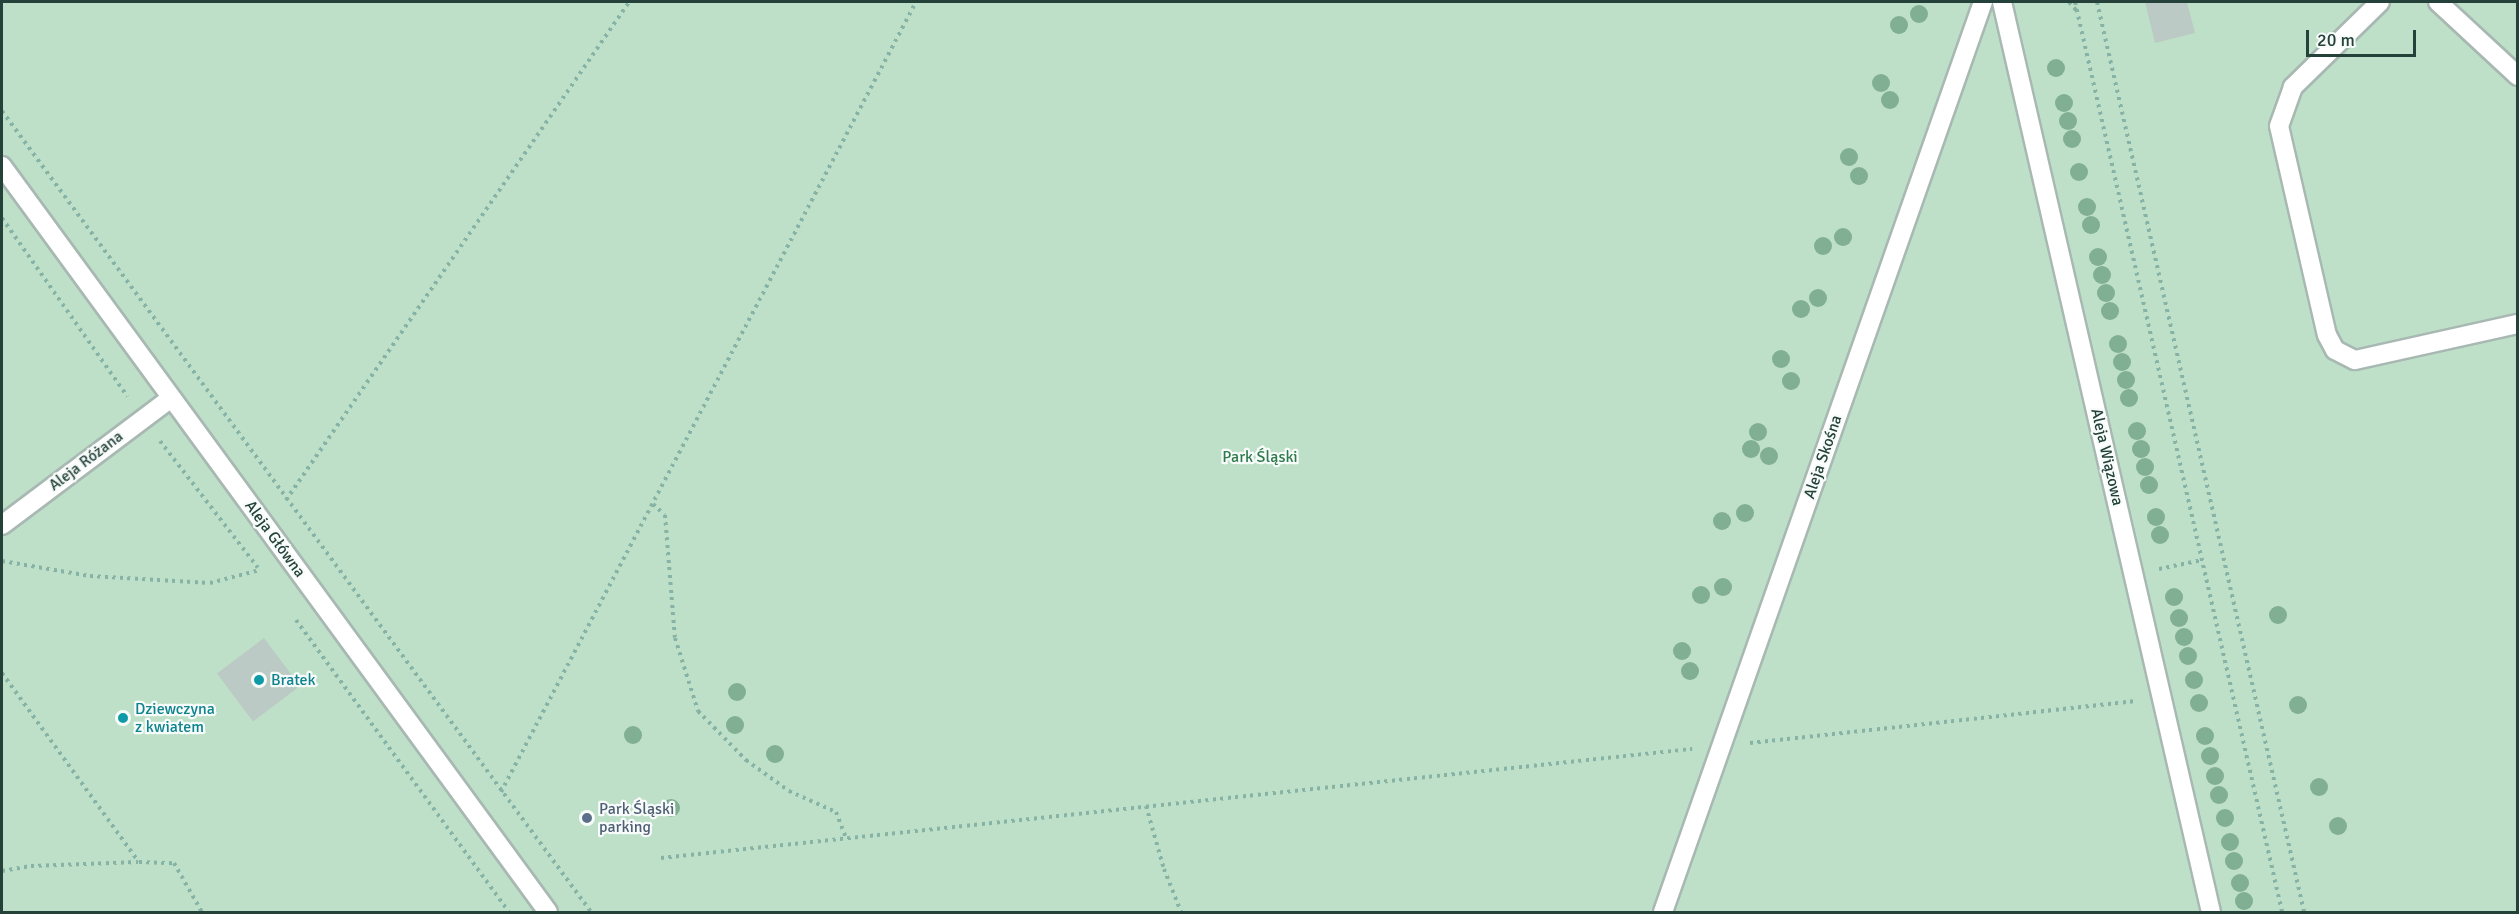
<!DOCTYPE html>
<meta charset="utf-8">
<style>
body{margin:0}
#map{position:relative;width:2519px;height:914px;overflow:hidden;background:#e6efeb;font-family:Signika,sans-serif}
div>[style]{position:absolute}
.green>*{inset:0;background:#bfe0c8;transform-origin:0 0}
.building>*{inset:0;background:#bbcac4;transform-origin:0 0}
.path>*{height:4px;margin-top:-2px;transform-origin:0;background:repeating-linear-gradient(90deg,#86b3a5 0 3px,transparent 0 7.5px)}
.roads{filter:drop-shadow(2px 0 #a8b8b2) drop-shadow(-2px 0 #a8b8b2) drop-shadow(0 2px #a8b8b2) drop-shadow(0 -2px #a8b8b2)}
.service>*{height:18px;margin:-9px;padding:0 9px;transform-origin:9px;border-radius:9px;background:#fff}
.pedestrian>*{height:18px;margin:-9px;padding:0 9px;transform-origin:9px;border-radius:9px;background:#fff}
.minor>*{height:18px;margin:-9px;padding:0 9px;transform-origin:9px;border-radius:9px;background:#fff}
.trees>*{width:18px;height:18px;margin:-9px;border-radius:50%;background:#80af93}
.dots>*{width:16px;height:16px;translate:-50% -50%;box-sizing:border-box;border:3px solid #f7fbf9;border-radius:50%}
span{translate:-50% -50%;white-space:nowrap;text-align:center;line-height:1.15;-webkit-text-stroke:4.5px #f7fbf9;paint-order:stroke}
.park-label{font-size:16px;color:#2d7a4b}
.street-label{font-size:16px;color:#24423a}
.culture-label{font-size:16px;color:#0d838f}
.left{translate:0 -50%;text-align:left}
.service-label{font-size:16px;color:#4e5e75}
.frame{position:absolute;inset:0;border:3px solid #24423a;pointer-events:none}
.scale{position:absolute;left:2306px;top:30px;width:110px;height:27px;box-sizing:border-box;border:3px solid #24423a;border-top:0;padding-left:8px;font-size:18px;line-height:21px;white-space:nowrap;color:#24423a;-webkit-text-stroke:4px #f7fbf9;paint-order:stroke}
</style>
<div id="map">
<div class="green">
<i style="left:2px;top:2px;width:2515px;height:910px"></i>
</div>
<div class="building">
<i style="clip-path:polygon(2145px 2px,2187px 2px,2195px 33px,2155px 43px)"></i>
<i style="left:264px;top:638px;width:60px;height:59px;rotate:53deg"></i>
</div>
<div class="path">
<i style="left:2069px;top:2px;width:11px;rotate:49deg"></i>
<i style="left:2075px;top:2px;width:933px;rotate:77.18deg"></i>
<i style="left:2097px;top:2px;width:933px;rotate:77.18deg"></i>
<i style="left:2px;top:111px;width:994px;rotate:53.67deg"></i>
<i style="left:2px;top:218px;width:218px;rotate:54.9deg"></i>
<i style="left:160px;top:441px;width:160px;rotate:52.3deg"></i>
<i style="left:286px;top:500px;width:605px;rotate:-55.44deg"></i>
<i style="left:653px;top:504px;width:16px;rotate:43deg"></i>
<i style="left:665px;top:515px;width:123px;rotate:85.4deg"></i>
<i style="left:675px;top:638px;width:77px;rotate:72.5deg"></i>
<i style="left:698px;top:711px;width:69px;rotate:45.6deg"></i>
<i style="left:746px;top:760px;width:53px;rotate:35.8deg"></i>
<i style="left:789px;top:791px;width:51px;rotate:24.1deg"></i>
<i style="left:836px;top:812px;width:26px;rotate:69deg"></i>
<i style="left:2px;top:561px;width:89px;rotate:9.7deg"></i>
<i style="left:90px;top:576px;width:120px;rotate:3.3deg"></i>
<i style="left:210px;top:583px;width:52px;rotate:-14.6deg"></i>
<i style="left:2159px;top:569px;width:44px;rotate:-11.8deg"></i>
<i style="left:296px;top:620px;width:361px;rotate:53.9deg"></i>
<i style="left:2px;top:673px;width:233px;rotate:54.1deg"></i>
<i style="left:139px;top:862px;width:35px;rotate:2deg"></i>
<i style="left:174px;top:863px;width:56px;rotate:60.3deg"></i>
<i style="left:1750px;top:743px;width:386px;rotate:-6.2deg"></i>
<i style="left:501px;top:792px;width:892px;rotate:-62.29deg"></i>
<i style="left:1146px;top:806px;width:66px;rotate:74.1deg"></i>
<i style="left:1164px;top:869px;width:46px;rotate:68.4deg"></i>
<i style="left:661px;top:858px;width:1037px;rotate:-6.04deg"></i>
<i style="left:2px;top:871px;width:29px;rotate:-10deg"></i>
<i style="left:31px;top:866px;width:107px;rotate:-2.1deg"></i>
</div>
<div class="roads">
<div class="service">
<i style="left:2380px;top:2px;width:122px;rotate:135.7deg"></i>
<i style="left:2293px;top:87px;width:41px;rotate:109.7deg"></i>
<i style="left:2279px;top:126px;width:214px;rotate:77.1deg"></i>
<i style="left:2327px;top:335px;width:17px;rotate:62deg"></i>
<i style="left:2335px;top:350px;width:22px;rotate:27deg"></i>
<i style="left:2355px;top:360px;width:167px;rotate:-12.5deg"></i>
<i style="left:2438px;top:2px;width:109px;rotate:42.8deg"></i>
</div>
<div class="pedestrian">
<i style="left:2002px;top:2px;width:934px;rotate:77.07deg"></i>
<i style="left:2px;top:525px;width:211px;rotate:-36.9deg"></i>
<i style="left:1663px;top:912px;width:965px;rotate:-70.63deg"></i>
</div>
<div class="minor">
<i style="left:2px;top:166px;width:924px;rotate:53.8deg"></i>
</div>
</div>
<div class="trees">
<i style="left:1919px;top:14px"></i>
<i style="left:1899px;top:25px"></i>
<i style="left:2056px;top:68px"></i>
<i style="left:1881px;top:83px"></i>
<i style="left:1890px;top:100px"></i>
<i style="left:2064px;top:103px"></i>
<i style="left:2068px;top:121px"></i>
<i style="left:2072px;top:139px"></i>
<i style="left:1849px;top:157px"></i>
<i style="left:2079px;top:172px"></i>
<i style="left:1859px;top:176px"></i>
<i style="left:2087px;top:207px"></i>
<i style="left:2091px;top:225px"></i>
<i style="left:1843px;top:237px"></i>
<i style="left:1823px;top:246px"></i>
<i style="left:2098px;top:257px"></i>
<i style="left:2102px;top:275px"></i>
<i style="left:2106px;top:293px"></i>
<i style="left:1818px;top:298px"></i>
<i style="left:1801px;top:309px"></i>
<i style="left:2110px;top:311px"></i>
<i style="left:2118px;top:344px"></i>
<i style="left:1781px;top:359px"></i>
<i style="left:2122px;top:362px"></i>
<i style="left:2126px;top:380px"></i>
<i style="left:1791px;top:381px"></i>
<i style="left:2129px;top:398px"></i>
<i style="left:2137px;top:431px"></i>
<i style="left:1758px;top:432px"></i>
<i style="left:1751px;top:449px"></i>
<i style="left:2141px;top:449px"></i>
<i style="left:1769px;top:456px"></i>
<i style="left:2145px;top:467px"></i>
<i style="left:2149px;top:485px"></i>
<i style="left:1745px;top:513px"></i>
<i style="left:2156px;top:517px"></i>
<i style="left:1722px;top:521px"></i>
<i style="left:2160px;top:535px"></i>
<i style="left:1723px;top:587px"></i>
<i style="left:1701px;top:595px"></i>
<i style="left:2174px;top:597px"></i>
<i style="left:2278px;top:615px"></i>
<i style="left:2179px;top:618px"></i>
<i style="left:2184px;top:637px"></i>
<i style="left:1682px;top:651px"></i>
<i style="left:2188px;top:656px"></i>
<i style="left:1690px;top:671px"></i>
<i style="left:2194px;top:680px"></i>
<i style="left:737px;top:692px"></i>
<i style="left:2199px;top:703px"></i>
<i style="left:2298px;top:705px"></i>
<i style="left:735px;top:725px"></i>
<i style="left:633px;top:735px"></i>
<i style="left:2205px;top:736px"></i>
<i style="left:775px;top:754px"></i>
<i style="left:2210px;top:756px"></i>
<i style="left:2215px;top:776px"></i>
<i style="left:2319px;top:787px"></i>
<i style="left:2219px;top:795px"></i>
<i style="left:671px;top:808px"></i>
<i style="left:2225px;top:818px"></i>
<i style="left:2338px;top:826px"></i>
<i style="left:2230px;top:842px"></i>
<i style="left:2234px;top:861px"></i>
<i style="left:2240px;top:883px"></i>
<i style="left:2244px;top:901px"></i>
</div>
<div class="dots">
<i style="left:259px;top:680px;background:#0f9aa8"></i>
<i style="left:123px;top:718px;background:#0f9aa8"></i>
<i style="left:587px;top:818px;background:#5c6f8a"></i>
</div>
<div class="park-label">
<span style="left:1260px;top:457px">Park Śląski</span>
</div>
<div class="street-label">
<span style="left:1823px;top:457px;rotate:-71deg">Aleja Skośna</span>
<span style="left:2107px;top:457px;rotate:77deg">Aleja Wiązowa</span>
<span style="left:86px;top:461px;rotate:-37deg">Aleja Różana</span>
<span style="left:275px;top:539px;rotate:54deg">Aleja Główna</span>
</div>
<div class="culture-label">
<span class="left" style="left:271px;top:680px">Bratek</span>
<span class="left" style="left:135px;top:718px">Dziewczyna<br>z kwiatem</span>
</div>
<div class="service-label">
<span class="left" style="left:599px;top:818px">Park Śląski<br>parking</span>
</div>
<div class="frame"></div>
<div class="scale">20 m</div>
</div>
